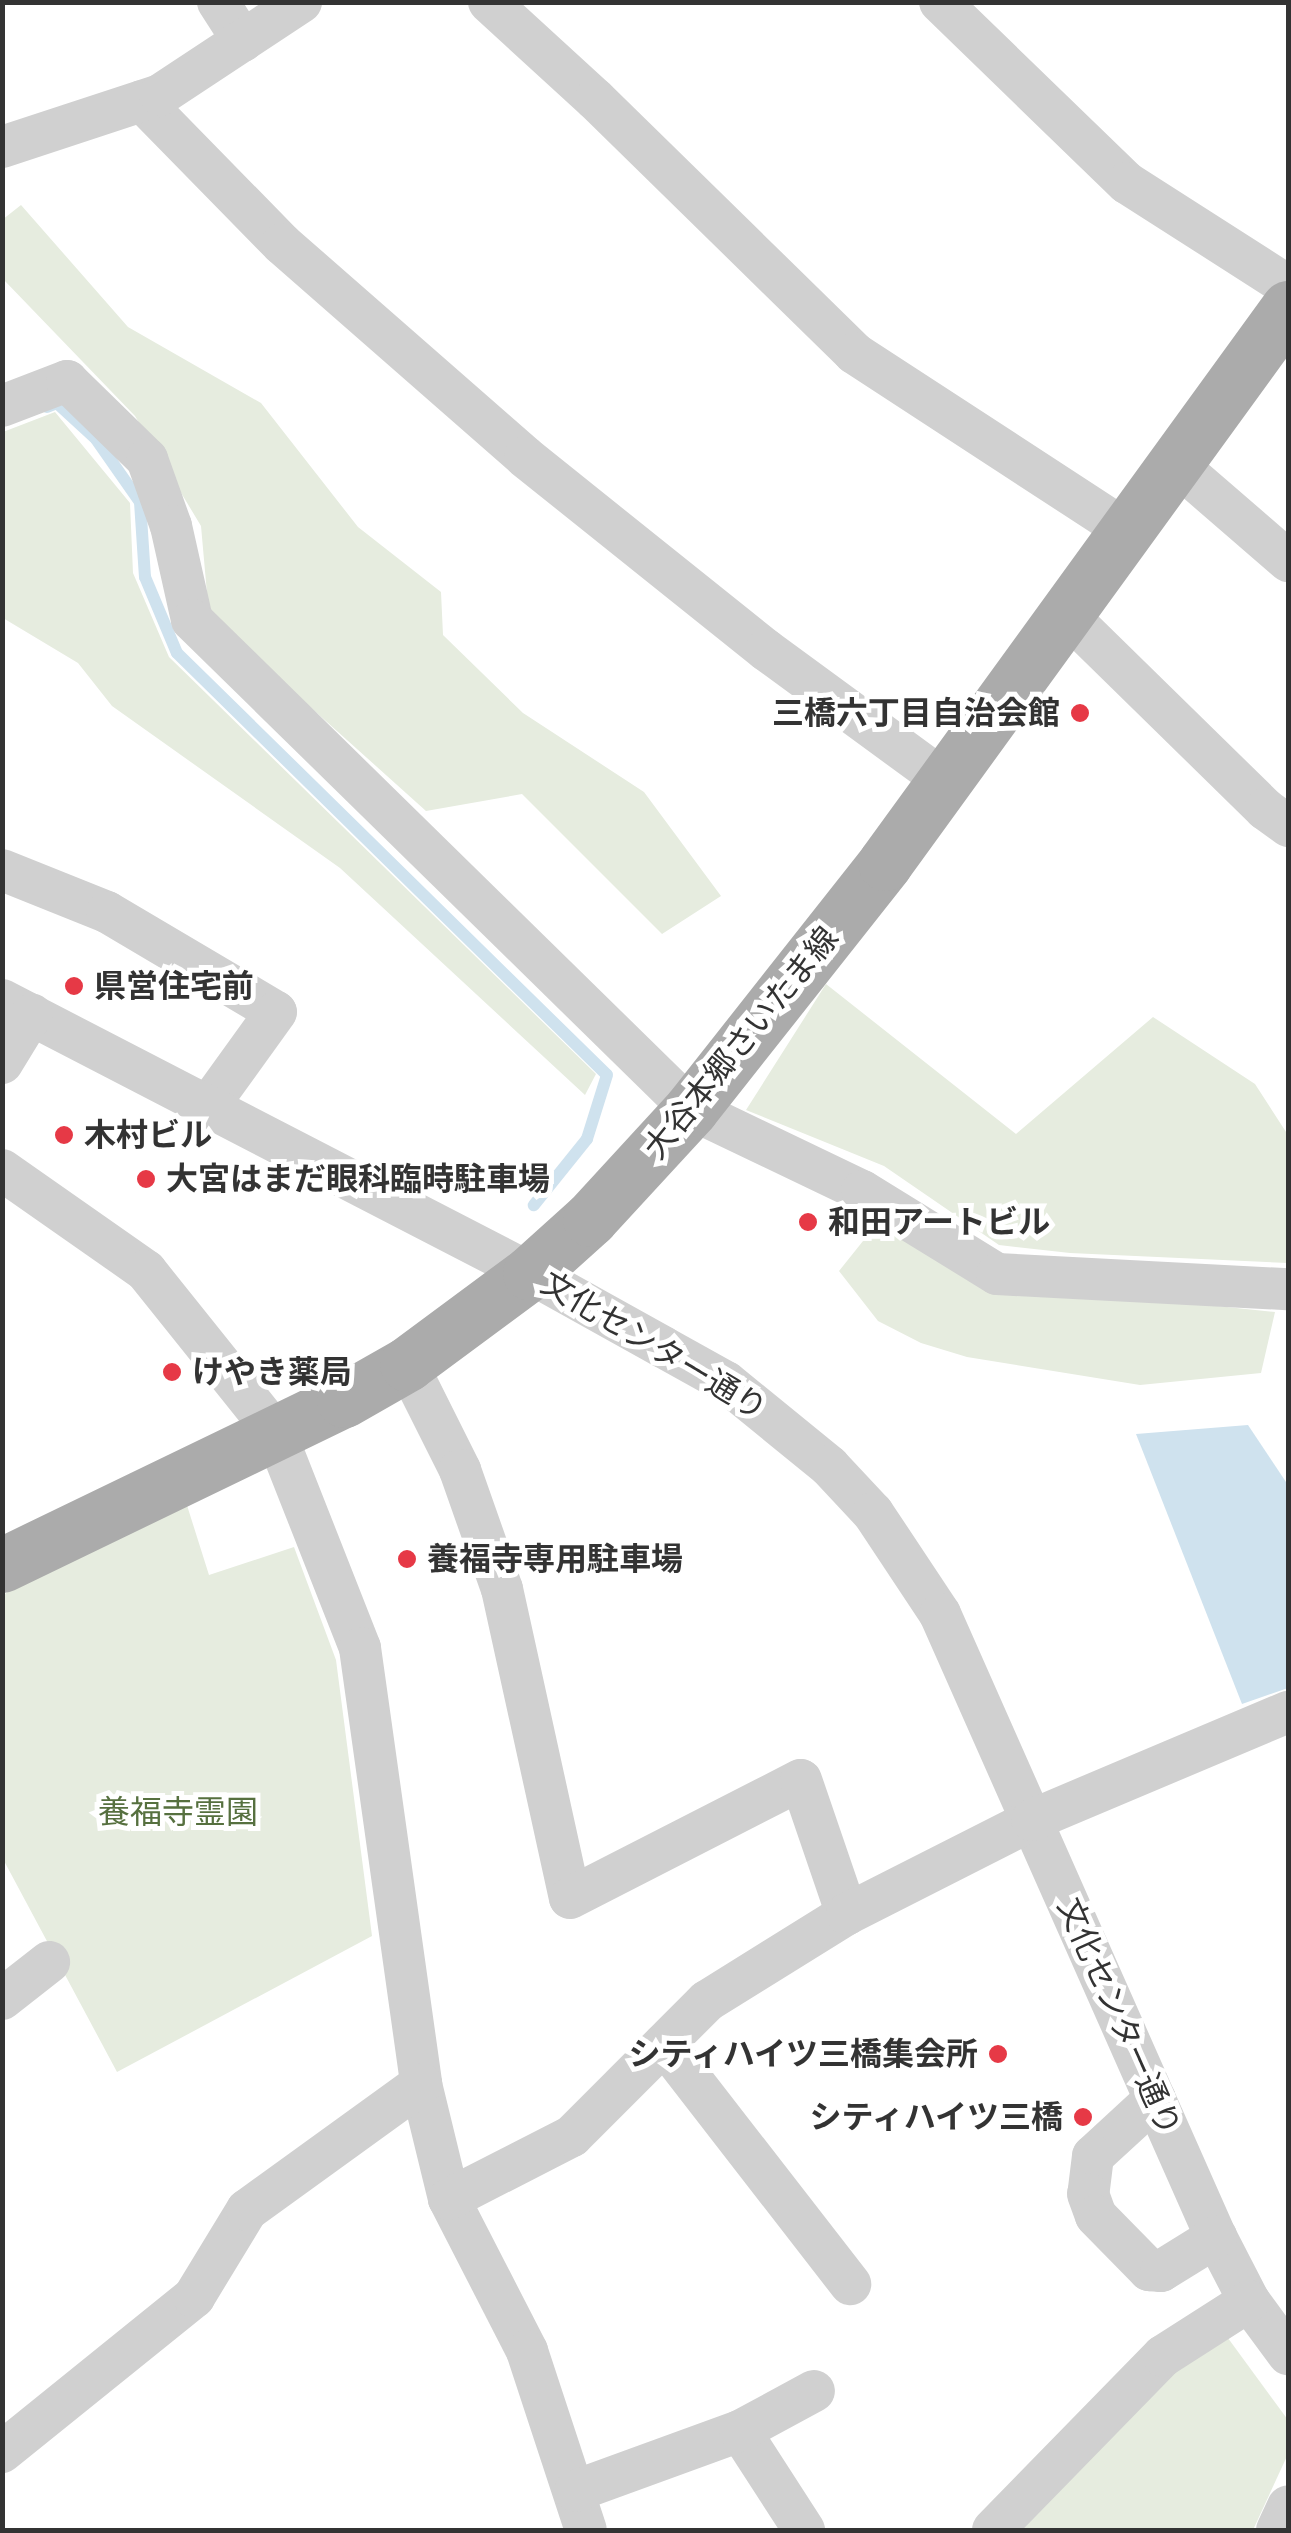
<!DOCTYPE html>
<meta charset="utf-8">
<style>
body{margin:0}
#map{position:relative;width:1291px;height:2533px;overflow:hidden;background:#fff;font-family:Montserrat,"Noto Sans JP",sans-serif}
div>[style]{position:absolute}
.green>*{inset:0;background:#e6ecdf}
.water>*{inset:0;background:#cfe2ee}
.stream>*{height:12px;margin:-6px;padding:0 6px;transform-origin:6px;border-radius:6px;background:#cfe2ee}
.minor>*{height:42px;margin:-21px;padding:0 21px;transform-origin:21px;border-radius:21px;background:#d0d0d0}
.major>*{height:55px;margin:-27.5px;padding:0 27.5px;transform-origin:27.5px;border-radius:27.5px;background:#ababab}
.dots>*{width:28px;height:28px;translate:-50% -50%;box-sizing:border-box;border:5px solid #fff;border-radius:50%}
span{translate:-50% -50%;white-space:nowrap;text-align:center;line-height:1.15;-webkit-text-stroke:10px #fff;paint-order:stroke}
.poi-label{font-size:32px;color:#333;font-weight:700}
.right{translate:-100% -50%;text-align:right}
.left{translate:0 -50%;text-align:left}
.street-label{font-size:32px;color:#333}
.park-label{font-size:32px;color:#56703f}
.frame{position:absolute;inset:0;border:5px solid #333;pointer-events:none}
</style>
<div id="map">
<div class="green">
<i style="clip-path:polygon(21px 205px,128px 327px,261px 403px,358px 527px,441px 592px,443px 635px,523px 713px,644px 792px,721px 896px,662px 934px,522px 794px,426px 811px,209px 616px,201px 526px,135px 416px,3px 279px,2px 220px)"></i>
<i style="clip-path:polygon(55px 412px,130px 503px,133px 573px,169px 657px,596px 1074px,585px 1095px,340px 868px,112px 706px,78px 663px,3px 618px,3px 432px)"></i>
<i style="clip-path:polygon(826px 984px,1016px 1134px,1153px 1017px,1255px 1084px,1288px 1135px,1288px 1263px,1070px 1253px,999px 1245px,884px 1166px,746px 1110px)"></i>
<i style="clip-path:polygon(879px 1221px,986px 1282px,1275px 1312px,1261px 1373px,1140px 1385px,967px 1357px,921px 1343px,878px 1321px,839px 1271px)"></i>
<i style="clip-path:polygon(185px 1499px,209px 1575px,294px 1547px,336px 1660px,372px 1936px,117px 2072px,3px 1859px,2px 1596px,23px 1581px)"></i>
<i style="clip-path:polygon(1225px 2334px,1288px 2420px,1288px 2454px,1253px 2530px,1022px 2530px,1175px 2364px)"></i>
</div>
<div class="water">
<i style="clip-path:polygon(1248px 1425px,1288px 1485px,1288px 1688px,1242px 1704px,1136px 1434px)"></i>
</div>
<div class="stream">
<i style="left:47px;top:407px;width:11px;rotate:-22deg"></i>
<i style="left:57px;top:403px;width:53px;rotate:42.7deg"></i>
<i style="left:96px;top:439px;width:77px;rotate:55.1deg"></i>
<i style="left:140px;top:502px;width:75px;rotate:86.2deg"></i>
<i style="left:145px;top:577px;width:82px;rotate:67.2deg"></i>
<i style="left:177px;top:653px;width:602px;rotate:44.46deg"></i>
<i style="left:607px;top:1075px;width:67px;rotate:107.4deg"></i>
<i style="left:587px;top:1139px;width:85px;rotate:128.8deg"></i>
</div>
<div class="minor">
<i style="left:218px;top:2px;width:46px;rotate:57.3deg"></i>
<i style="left:489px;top:2px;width:144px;rotate:42.5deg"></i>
<i style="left:595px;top:99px;width:363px;rotate:44.4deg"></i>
<i style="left:854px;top:353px;width:325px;rotate:33.1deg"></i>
<i style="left:940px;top:2px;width:260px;rotate:44.1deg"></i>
<i style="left:1127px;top:183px;width:191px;rotate:32.6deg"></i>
<i style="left:142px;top:101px;width:200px;rotate:45.6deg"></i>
<i style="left:282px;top:244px;width:323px;rotate:41.2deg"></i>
<i style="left:525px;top:457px;width:309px;rotate:38.7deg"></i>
<i style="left:766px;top:650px;width:222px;rotate:36.2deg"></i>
<i style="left:2px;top:147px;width:166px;rotate:-18.2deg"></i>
<i style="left:160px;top:95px;width:169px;rotate:-33.4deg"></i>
<i style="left:2px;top:406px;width:70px;rotate:-21deg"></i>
<i style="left:67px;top:381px;width:112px;rotate:44.3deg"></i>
<i style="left:147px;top:459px;width:71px;rotate:70.3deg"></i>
<i style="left:171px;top:526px;width:96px;rotate:77.4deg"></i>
<i style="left:192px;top:620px;width:699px;rotate:44.42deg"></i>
<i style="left:691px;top:1109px;width:190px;rotate:25.6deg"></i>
<i style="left:862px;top:1191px;width:158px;rotate:31.6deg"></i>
<i style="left:997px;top:1274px;width:291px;rotate:3deg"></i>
<i style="left:1175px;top:463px;width:150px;rotate:40.9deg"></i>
<i style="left:1066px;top:614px;width:279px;rotate:44.4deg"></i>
<i style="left:1265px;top:809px;width:29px;rotate:36deg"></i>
<i style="left:2px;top:870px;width:113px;rotate:21.8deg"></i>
<i style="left:107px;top:912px;width:196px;rotate:30.6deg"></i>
<i style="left:276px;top:1012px;width:115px;rotate:125.8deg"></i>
<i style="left:2px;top:1000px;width:594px;rotate:27.34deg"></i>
<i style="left:530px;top:1273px;width:152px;rotate:29.1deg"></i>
<i style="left:663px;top:1347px;width:72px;rotate:29.1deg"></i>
<i style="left:726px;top:1382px;width:133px;rotate:39.2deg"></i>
<i style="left:829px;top:1466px;width:64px;rotate:46.9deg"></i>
<i style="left:873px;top:1513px;width:121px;rotate:56.4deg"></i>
<i style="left:940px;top:1614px;width:681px;rotate:66.11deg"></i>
<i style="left:1216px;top:2237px;width:72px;rotate:62.7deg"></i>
<i style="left:1249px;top:2301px;width:66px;rotate:53.7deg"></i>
<i style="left:2px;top:1063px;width:57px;rotate:-58.5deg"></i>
<i style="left:2px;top:1170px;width:176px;rotate:35deg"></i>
<i style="left:146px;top:1271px;width:206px;rotate:51.3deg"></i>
<i style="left:275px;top:1432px;width:232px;rotate:68.5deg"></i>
<i style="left:360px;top:1648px;width:440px;rotate:82deg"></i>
<i style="left:421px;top:2084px;width:118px;rotate:76.3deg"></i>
<i style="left:449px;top:2199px;width:171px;rotate:62.8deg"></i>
<i style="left:527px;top:2351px;width:188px;rotate:71.8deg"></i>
<i style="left:407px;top:1364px;width:119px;rotate:63.4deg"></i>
<i style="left:460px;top:1470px;width:126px;rotate:70.6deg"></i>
<i style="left:502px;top:1589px;width:316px;rotate:77.6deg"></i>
<i style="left:570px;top:1898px;width:259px;rotate:-27.1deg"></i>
<i style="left:801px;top:1780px;width:142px;rotate:71.1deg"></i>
<i style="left:2px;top:1999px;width:60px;rotate:-38.2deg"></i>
<i style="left:664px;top:2044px;width:304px;rotate:52.2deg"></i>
<i style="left:1155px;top:2099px;width:84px;rotate:137.4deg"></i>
<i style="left:1093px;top:2156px;width:38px;rotate:97deg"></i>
<i style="left:1088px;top:2194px;width:23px;rotate:70deg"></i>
<i style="left:1096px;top:2216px;width:76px;rotate:45.5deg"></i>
<i style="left:1149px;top:2270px;width:12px;rotate:5deg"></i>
<i style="left:1161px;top:2271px;width:65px;rotate:-31.7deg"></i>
<i style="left:449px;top:2199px;width:138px;rotate:-27.1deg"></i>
<i style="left:572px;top:2136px;width:191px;rotate:-45deg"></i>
<i style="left:707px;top:2001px;width:165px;rotate:-31.9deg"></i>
<i style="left:847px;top:1914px;width:208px;rotate:-26.9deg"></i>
<i style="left:1032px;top:1820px;width:278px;rotate:-22.9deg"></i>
<i style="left:740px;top:2431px;width:118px;rotate:57.1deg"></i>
<i style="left:2px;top:2452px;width:247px;rotate:-38.9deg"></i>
<i style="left:194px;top:2297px;width:102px;rotate:-58.7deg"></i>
<i style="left:247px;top:2210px;width:215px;rotate:-35.9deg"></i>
<i style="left:575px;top:2491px;width:176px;rotate:-20deg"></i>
<i style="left:740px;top:2431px;width:84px;rotate:-28.4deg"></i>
<i style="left:993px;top:2530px;width:243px;rotate:-45.7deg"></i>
<i style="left:1163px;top:2356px;width:102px;rotate:-32.6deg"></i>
<i style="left:1277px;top:2530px;width:26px;rotate:-65deg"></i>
</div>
<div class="major">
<i style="left:2px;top:1565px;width:380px;rotate:-25.8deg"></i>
<i style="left:344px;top:1400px;width:73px;rotate:-29.7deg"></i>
<i style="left:407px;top:1364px;width:153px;rotate:-36.5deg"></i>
<i style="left:530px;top:1273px;width:81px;rotate:-42deg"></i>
<i style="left:590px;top:1219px;width:149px;rotate:-47.4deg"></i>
<i style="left:691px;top:1109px;width:313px;rotate:-51.7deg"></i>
<i style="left:885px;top:863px;width:686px;rotate:-54.02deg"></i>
</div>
<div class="dots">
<i style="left:1080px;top:713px;background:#e63946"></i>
<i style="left:74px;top:986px;background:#e63946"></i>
<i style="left:64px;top:1135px;background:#e63946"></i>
<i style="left:146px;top:1179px;background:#e63946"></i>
<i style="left:808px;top:1222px;background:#e63946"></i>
<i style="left:172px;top:1372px;background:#e63946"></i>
<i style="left:407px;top:1559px;background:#e63946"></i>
<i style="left:998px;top:2054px;background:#e63946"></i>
<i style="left:1083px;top:2117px;background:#e63946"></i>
</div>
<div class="poi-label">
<span class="right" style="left:1060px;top:713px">三橋六丁目自治会館</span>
<span class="left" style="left:94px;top:986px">県営住宅前</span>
<span class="left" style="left:84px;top:1135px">木村ビル</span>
<span class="left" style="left:166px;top:1179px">大宮はまだ眼科臨時駐車場</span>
<span class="left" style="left:828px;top:1222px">和田アートビル</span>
<span class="left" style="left:192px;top:1372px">けやき薬局</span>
<span class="left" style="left:427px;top:1559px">養福寺専用駐車場</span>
<span class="right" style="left:978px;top:2054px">シティハイツ三橋集会所</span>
<span class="right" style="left:1063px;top:2117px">シティハイツ三橋</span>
</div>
<div class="street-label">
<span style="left:741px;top:1043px;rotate:-51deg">大谷本郷さいたま線</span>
<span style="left:654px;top:1346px;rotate:31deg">文化センター通り</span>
<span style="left:1119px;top:2017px;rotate:66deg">文化センター通り</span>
</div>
<div class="park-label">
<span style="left:178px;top:1812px">養福寺霊園</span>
</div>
<div class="frame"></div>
</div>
